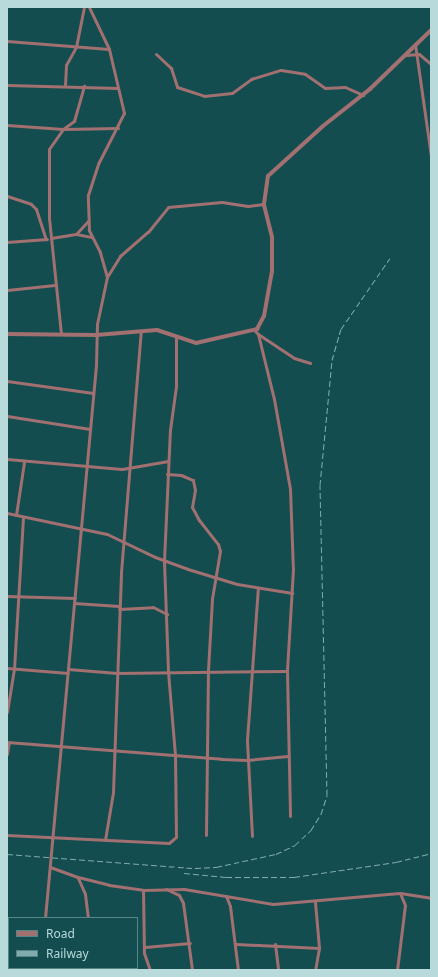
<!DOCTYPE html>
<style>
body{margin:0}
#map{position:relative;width:438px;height:977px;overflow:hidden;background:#134d4f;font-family:"Noto Sans",sans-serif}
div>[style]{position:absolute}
.minor>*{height:3px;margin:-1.5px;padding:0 1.5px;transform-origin:1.5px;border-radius:1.5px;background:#a27070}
.tertiary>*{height:4px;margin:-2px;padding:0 2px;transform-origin:2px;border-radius:2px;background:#a27070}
.rail>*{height:1px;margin-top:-0.5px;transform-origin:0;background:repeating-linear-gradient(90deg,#81abad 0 6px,transparent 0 9px)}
span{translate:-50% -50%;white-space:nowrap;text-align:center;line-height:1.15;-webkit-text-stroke:4px #134d4f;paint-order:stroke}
.frame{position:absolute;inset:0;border:8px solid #b8dadb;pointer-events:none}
.legend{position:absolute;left:8px;top:917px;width:130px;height:52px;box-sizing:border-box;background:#134d4f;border:1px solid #558587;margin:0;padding:5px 7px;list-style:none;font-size:12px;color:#b8dadb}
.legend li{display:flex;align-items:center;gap:8px;height:20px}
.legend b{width:20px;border:1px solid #558587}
</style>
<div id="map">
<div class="minor">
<i style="left:7px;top:41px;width:102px;rotate:4.5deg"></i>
<i style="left:415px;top:44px;width:114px;rotate:81.9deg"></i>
<i style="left:156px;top:54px;width:21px;rotate:43deg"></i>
<i style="left:171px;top:68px;width:20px;rotate:72deg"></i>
<i style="left:177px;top:87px;width:28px;rotate:18deg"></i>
<i style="left:204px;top:96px;width:28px;rotate:-6deg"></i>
<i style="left:232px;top:93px;width:24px;rotate:-36deg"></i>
<i style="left:251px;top:79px;width:31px;rotate:-17deg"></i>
<i style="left:281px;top:70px;width:24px;rotate:9deg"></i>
<i style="left:305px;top:74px;width:24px;rotate:35deg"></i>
<i style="left:325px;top:88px;width:20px;rotate:-3deg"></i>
<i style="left:345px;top:87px;width:20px;rotate:24deg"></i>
<i style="left:406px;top:55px;width:13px;rotate:-4deg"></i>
<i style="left:419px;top:54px;width:16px;rotate:40deg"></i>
<i style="left:7px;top:85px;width:111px;rotate:1.5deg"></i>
<i style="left:65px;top:85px;width:20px;rotate:-87deg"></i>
<i style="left:66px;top:65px;width:21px;rotate:-61deg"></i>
<i style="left:76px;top:47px;width:41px;rotate:-78.7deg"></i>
<i style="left:7px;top:125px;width:56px;rotate:4.1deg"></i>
<i style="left:63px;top:129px;width:55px;rotate:-1deg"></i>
<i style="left:7px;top:196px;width:25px;rotate:18deg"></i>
<i style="left:31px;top:204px;width:7px;rotate:45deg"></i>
<i style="left:36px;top:209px;width:32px;rotate:72deg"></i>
<i style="left:76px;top:234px;width:18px;rotate:-47deg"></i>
<i style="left:51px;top:238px;width:25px;rotate:-9deg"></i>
<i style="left:76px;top:234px;width:15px;rotate:11deg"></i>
<i style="left:7px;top:242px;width:40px;rotate:-4.3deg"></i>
<i style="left:107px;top:277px;width:25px;rotate:-58deg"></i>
<i style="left:120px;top:256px;width:37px;rotate:-41deg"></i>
<i style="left:148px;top:232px;width:32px;rotate:-51deg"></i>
<i style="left:168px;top:207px;width:54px;rotate:-5.3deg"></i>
<i style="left:222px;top:202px;width:26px;rotate:9deg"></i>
<i style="left:248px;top:206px;width:16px;rotate:-7deg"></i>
<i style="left:7px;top:290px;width:48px;rotate:-5.9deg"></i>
<i style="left:255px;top:331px;width:4px;rotate:45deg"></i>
<i style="left:258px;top:334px;width:67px;rotate:76.2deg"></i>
<i style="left:274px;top:399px;width:91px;rotate:79.9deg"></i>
<i style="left:290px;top:489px;width:80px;rotate:87.9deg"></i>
<i style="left:293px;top:569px;width:102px;rotate:93.4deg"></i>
<i style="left:287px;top:671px;width:145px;rotate:88.8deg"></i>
<i style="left:61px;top:334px;width:117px;rotate:-95.9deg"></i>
<i style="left:49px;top:218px;width:69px;rotate:-90deg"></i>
<i style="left:49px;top:149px;width:24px;rotate:-55deg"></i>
<i style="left:63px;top:129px;width:14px;rotate:-36deg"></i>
<i style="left:74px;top:121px;width:37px;rotate:-74deg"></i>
<i style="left:258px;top:334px;width:43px;rotate:33.7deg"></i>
<i style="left:294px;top:358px;width:17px;rotate:17deg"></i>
<i style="left:7px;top:381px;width:87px;rotate:7.9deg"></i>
<i style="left:7px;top:416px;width:84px;rotate:8.9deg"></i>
<i style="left:7px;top:459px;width:115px;rotate:5deg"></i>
<i style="left:122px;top:469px;width:47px;rotate:-9.9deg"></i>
<i style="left:167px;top:474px;width:14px;rotate:4deg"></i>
<i style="left:181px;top:475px;width:13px;rotate:23deg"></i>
<i style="left:193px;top:480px;width:10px;rotate:79deg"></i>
<i style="left:195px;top:490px;width:17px;rotate:100deg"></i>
<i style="left:192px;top:507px;width:15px;rotate:62deg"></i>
<i style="left:199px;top:520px;width:31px;rotate:52deg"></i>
<i style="left:218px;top:544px;width:7px;rotate:74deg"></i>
<i style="left:220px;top:551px;width:49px;rotate:99.5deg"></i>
<i style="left:212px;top:599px;width:71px;rotate:93.2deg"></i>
<i style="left:208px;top:670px;width:165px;rotate:90.7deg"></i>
<i style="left:7px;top:513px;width:102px;rotate:11.9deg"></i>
<i style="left:107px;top:534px;width:53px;rotate:25.6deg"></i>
<i style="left:155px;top:557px;width:38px;rotate:20deg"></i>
<i style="left:191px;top:570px;width:48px;rotate:16.9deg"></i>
<i style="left:237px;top:584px;width:56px;rotate:9.3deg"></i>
<i style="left:16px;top:515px;width:54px;rotate:-81.4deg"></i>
<i style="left:7px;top:596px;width:68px;rotate:1.7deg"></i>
<i style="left:74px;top:603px;width:45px;rotate:3.8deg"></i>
<i style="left:119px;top:609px;width:34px;rotate:-3deg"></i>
<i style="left:153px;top:607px;width:16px;rotate:27deg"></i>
<i style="left:7px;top:668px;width:61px;rotate:4.7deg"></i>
<i style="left:68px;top:669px;width:49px;rotate:4.7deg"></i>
<i style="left:117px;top:673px;width:170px;rotate:-0.7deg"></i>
<i style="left:7px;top:712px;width:44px;rotate:-80.8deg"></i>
<i style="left:14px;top:669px;width:152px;rotate:-86.6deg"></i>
<i style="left:7px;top:742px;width:215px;rotate:4.5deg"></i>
<i style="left:221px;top:759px;width:26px;rotate:2deg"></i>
<i style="left:247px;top:760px;width:41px;rotate:-5.6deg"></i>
<i style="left:7px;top:754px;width:12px;rotate:-81deg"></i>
<i style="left:7px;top:835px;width:162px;rotate:2.8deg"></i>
<i style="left:169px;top:843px;width:9px;rotate:-41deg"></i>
<i style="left:176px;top:837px;width:82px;rotate:-90.7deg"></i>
<i style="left:175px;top:755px;width:84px;rotate:-94.8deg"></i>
<i style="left:168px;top:671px;width:110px;rotate:-92.1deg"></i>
<i style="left:164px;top:561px;width:131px;rotate:-87.4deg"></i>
<i style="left:170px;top:430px;width:44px;rotate:-82.2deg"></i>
<i style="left:176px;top:386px;width:49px;rotate:-90deg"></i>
<i style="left:252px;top:836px;width:96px;rotate:-93deg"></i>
<i style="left:247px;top:740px;width:153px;rotate:-85.9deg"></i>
<i style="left:105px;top:840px;width:49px;rotate:-80.5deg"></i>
<i style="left:113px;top:792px;width:220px;rotate:-87.9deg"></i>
<i style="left:121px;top:572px;width:242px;rotate:-85.3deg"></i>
<i style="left:50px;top:867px;width:30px;rotate:20deg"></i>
<i style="left:78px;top:877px;width:32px;rotate:14deg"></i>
<i style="left:109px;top:885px;width:34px;rotate:8deg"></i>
<i style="left:143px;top:890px;width:41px;rotate:-1.4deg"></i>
<i style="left:184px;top:889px;width:90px;rotate:9.6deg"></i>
<i style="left:273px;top:904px;width:127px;rotate:-5deg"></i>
<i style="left:400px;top:893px;width:31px;rotate:9deg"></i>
<i style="left:78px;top:878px;width:17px;rotate:66deg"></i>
<i style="left:85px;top:894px;width:24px;rotate:83deg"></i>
<i style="left:166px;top:889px;width:14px;rotate:25deg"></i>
<i style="left:179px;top:895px;width:9px;rotate:63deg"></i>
<i style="left:183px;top:903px;width:68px;rotate:82.3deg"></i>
<i style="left:143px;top:890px;width:63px;rotate:89.1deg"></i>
<i style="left:144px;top:953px;width:18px;rotate:71deg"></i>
<i style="left:226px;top:896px;width:11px;rotate:68deg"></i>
<i style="left:230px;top:906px;width:64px;rotate:82.9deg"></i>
<i style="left:315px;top:902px;width:46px;rotate:85deg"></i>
<i style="left:319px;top:948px;width:22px;rotate:100deg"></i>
<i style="left:45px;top:918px;width:555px;rotate:-84.73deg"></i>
<i style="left:96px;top:365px;width:41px;rotate:-88.6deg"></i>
<i style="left:97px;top:324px;width:48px;rotate:-78deg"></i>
<i style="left:107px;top:277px;width:26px;rotate:-106deg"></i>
<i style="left:100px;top:252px;width:25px;rotate:-117deg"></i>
<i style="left:89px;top:230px;width:35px;rotate:-92deg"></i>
<i style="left:88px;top:195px;width:35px;rotate:-72deg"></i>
<i style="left:99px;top:162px;width:55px;rotate:-63deg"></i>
<i style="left:124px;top:113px;width:66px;rotate:-103.2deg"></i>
<i style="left:109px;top:49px;width:47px;rotate:-115.5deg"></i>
<i style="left:236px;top:944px;width:83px;rotate:2.8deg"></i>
<i style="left:275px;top:944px;width:26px;rotate:83deg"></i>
<i style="left:145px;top:947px;width:45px;rotate:-5.1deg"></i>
<i style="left:100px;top:968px;width:2px;rotate:90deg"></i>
<i style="left:40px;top:970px;width:2px;rotate:-90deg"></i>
<i style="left:397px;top:970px;width:65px;rotate:-83deg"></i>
<i style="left:405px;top:905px;width:13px;rotate:-113deg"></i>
</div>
<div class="tertiary">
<i style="left:7px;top:334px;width:89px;rotate:0.6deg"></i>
<i style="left:96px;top:335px;width:61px;rotate:-4.7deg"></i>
<i style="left:157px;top:330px;width:41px;rotate:18.4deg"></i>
<i style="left:196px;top:343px;width:63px;rotate:-12.9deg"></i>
<i style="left:257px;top:329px;width:15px;rotate:-62deg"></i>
<i style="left:264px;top:316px;width:46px;rotate:-79.9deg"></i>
<i style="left:272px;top:271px;width:34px;rotate:-90deg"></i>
<i style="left:272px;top:237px;width:34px;rotate:-104deg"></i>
<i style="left:264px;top:204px;width:28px;rotate:-82deg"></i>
<i style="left:268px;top:176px;width:74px;rotate:-42.3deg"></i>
<i style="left:323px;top:126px;width:60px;rotate:-38.2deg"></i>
<i style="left:370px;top:89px;width:85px;rotate:-44deg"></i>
</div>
<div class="rail">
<i style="left:7px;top:854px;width:189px;rotate:4.3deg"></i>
<i style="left:195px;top:868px;width:21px;rotate:-3deg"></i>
<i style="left:216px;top:867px;width:61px;rotate:-12.2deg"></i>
<i style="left:276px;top:854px;width:21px;rotate:-25deg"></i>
<i style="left:295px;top:845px;width:22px;rotate:-43deg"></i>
<i style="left:311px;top:830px;width:19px;rotate:-58deg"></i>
<i style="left:321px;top:814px;width:20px;rotate:-72deg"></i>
<i style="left:327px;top:795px;width:310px;rotate:-91.3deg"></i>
<i style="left:320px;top:485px;width:126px;rotate:-84.5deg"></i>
<i style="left:332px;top:360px;width:32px;rotate:-74deg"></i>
<i style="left:341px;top:329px;width:86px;rotate:-55.4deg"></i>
<i style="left:184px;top:873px;width:42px;rotate:5.4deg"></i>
<i style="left:226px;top:877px;width:68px"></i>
<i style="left:294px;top:877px;width:103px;rotate:-8.4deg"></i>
<i style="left:396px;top:862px;width:36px;rotate:-14deg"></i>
</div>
<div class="frame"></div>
<ul class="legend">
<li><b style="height:5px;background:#a27070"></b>Road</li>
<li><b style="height:5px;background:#81abad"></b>Railway</li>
</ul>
</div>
